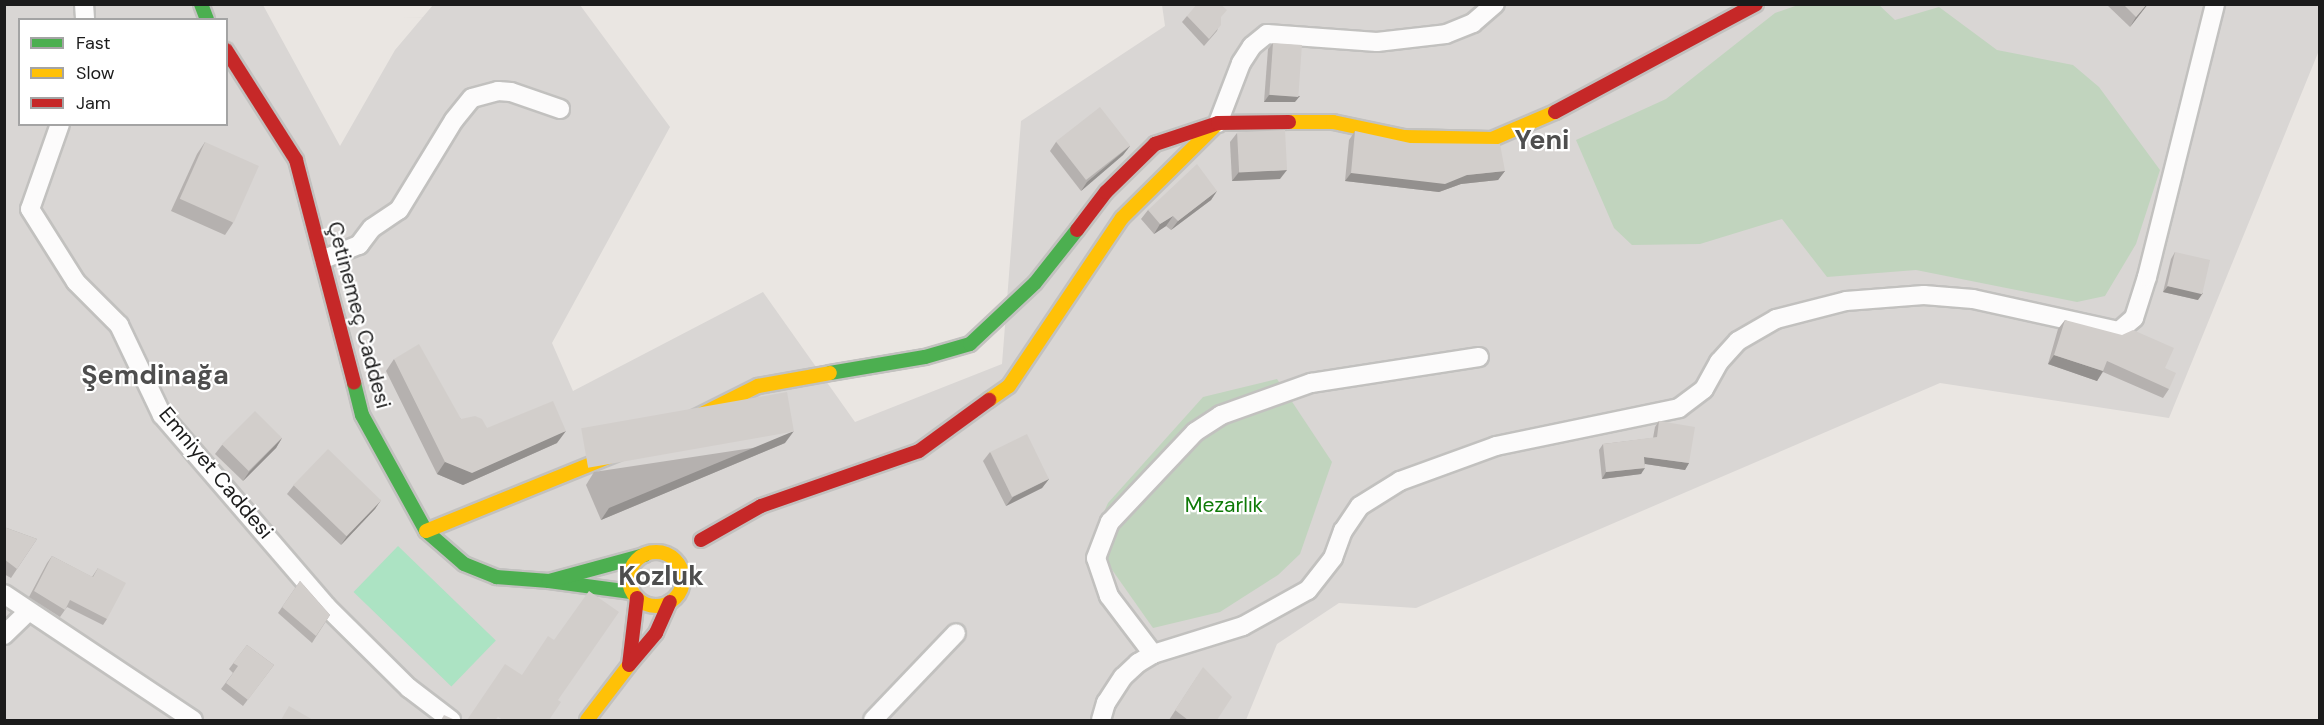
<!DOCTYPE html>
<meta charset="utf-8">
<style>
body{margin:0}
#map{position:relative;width:2324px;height:725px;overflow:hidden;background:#eae6e2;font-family:"DM Sans",sans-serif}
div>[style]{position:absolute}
.residential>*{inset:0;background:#d9d6d4}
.cemetery>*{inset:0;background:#c1d4be}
.pitch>*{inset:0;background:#ace3c3;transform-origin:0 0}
.roads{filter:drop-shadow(2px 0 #c2c1bf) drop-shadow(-2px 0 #c2c1bf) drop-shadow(0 2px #c2c1bf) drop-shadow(0 -2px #c2c1bf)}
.street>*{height:18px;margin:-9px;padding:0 9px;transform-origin:9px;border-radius:9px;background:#fcfbfb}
.fast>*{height:14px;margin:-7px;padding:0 7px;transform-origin:7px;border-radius:7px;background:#4caf50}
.slow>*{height:14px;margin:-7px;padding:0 7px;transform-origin:7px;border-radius:7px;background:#ffc107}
.slow>.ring{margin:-7px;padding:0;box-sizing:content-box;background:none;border:14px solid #ffc107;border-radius:50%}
.jam>*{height:14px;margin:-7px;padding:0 7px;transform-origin:7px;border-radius:7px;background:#c62828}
.wall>*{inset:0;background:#b5b1af}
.shaded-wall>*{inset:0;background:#93908e}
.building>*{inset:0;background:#d2cecb;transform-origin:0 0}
span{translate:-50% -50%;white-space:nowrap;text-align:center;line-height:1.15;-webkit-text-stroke:4.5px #fff;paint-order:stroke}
.street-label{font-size:21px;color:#1b1b1b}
.park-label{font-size:21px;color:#0f7a08}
.district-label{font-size:27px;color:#4e4e4e;font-weight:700}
.frame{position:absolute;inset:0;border:6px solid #1b1b1b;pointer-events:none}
.legend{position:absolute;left:18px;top:18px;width:210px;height:108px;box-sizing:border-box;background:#fff;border:2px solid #a4a4a4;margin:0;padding:8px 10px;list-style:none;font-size:18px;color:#1b1b1b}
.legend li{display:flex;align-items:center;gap:12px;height:30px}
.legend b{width:30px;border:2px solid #a4a4a4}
</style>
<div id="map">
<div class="residential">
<i style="clip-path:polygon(evenodd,2319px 4px,2320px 48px,2169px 418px,1940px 383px,1416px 608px,1339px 603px,1277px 644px,1246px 720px,5px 720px,4px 5px,263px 5px,340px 146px,395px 50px,433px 5px,580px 5px,670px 127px,552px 343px,573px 391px,763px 292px,855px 422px,1002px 364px,1021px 121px,1165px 26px,1162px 5px,2319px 4px,20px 20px,226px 20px,226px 124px,20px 124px,20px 20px)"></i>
</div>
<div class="cemetery">
<i style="clip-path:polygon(1798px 5px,1879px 5px,1895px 20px,1939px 7px,1997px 50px,2073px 65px,2099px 87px,2160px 170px,2136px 244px,2105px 296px,2077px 302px,1916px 270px,1827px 277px,1782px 219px,1700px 244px,1632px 245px,1614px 228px,1576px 140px,1666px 99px,1775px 13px)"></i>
<i style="clip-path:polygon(1277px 379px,1332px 462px,1300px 554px,1278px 575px,1220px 612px,1153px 628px,1096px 547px,1098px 525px,1108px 503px,1203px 397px)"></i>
</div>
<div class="pitch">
<i style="left:398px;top:546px;width:136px;height:64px;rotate:44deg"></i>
</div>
<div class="roads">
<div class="street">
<i style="left:84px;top:4px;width:16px;rotate:86deg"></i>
<i style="left:1218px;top:123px;width:64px;rotate:-69deg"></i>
<i style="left:1241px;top:63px;width:20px;rotate:-57deg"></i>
<i style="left:1252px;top:46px;width:19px;rotate:-39deg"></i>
<i style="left:1267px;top:34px;width:110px;rotate:4.2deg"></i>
<i style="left:1377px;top:42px;width:69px;rotate:-6.6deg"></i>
<i style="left:1446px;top:34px;width:29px;rotate:-22deg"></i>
<i style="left:1473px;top:23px;width:29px;rotate:-41deg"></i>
<i style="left:60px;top:124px;width:90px;rotate:109.4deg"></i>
<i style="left:30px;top:209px;width:86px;rotate:57.8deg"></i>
<i style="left:76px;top:282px;width:61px;rotate:45deg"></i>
<i style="left:119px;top:325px;width:100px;rotate:64.5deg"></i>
<i style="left:162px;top:415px;width:252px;rotate:49.3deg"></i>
<i style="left:326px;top:606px;width:117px;rotate:44.7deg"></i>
<i style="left:409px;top:688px;width:53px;rotate:37.3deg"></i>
<i style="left:324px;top:259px;width:38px;rotate:-22deg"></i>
<i style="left:359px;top:245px;width:21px;rotate:-53deg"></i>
<i style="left:372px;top:228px;width:32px;rotate:-34deg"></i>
<i style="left:399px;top:210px;width:105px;rotate:-58.6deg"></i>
<i style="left:454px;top:120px;width:28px;rotate:-51deg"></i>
<i style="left:472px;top:98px;width:27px;rotate:-15deg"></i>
<i style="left:498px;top:91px;width:13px;rotate:4deg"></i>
<i style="left:511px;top:92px;width:52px;rotate:19.1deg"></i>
<i style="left:4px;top:594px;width:227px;rotate:33.7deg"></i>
<i style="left:4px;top:635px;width:33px;rotate:-44deg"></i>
<i style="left:1153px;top:654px;width:73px;rotate:-127.2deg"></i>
<i style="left:1109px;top:596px;width:40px;rotate:-108.9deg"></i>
<i style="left:1096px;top:558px;width:39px;rotate:-69deg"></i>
<i style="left:1110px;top:522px;width:124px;rotate:-46.6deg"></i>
<i style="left:1195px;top:432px;width:31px;rotate:-33deg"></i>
<i style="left:1221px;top:415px;width:96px;rotate:-19.6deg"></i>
<i style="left:1311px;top:383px;width:170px;rotate:-8.8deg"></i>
<i style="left:873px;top:720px;width:120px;rotate:-46.3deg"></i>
<i style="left:1101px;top:720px;width:18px;rotate:-74deg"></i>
<i style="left:1106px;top:703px;width:31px;rotate:-57deg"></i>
<i style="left:1123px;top:677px;width:21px;rotate:-43deg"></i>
<i style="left:1138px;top:663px;width:17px;rotate:-31deg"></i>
<i style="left:1153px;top:654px;width:94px;rotate:-17.3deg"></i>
<i style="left:1243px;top:626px;width:74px;rotate:-29deg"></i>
<i style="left:1308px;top:590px;width:41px;rotate:-52deg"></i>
<i style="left:1333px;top:558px;width:29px;rotate:-70deg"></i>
<i style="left:1343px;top:531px;width:30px;rotate:-56deg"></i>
<i style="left:1360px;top:506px;width:47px;rotate:-32deg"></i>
<i style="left:1400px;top:481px;width:102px;rotate:-20deg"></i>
<i style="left:1496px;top:446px;width:187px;rotate:-11.7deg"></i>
<i style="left:1679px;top:408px;width:31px;rotate:-37deg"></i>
<i style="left:1704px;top:389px;width:31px;rotate:-61deg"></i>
<i style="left:1719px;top:362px;width:28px;rotate:-48deg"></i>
<i style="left:1738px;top:341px;width:44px;rotate:-30.1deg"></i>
<i style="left:1776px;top:319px;width:72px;rotate:-14.4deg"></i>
<i style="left:1846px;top:301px;width:78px;rotate:-4.4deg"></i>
<i style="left:1924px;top:295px;width:49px;rotate:4.7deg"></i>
<i style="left:1973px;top:299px;width:149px;rotate:12.4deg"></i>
<i style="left:2119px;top:331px;width:20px;rotate:-41deg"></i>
<i style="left:2134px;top:318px;width:43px;rotate:-72.4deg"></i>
<i style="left:2147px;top:277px;width:281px;rotate:-76deg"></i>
</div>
<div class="fast">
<i style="left:201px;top:4px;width:17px;rotate:69deg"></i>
<i style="left:830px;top:373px;width:96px;rotate:-9.6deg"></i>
<i style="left:925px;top:357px;width:47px;rotate:-16.1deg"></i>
<i style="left:970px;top:344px;width:89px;rotate:-43.2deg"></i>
<i style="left:1035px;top:283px;width:68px;rotate:-51.6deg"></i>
<i style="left:354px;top:383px;width:33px;rotate:76deg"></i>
<i style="left:362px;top:415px;width:132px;rotate:61.1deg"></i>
<i style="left:426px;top:531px;width:50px;rotate:41deg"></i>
<i style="left:464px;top:564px;width:35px;rotate:22deg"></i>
<i style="left:496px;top:577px;width:53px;rotate:4.3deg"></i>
<i style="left:631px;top:592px;width:83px;rotate:-172.4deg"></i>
<i style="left:549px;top:581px;width:99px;rotate:-15.2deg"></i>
</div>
<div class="slow">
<i style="left:1289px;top:122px;width:44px"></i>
<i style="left:1333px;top:122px;width:73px;rotate:11.9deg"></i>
<i style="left:1404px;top:137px;width:88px;rotate:1.3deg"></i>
<i style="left:1492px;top:139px;width:69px;rotate:-23.2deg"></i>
<i style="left:989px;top:400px;width:24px;rotate:-35deg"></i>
<i style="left:1009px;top:386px;width:202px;rotate:-56.1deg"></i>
<i style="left:1122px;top:218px;width:134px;rotate:-44.7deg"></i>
<i style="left:426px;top:531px;width:242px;rotate:-22.1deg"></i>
<i style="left:650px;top:440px;width:121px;rotate:-26.6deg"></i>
<i style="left:758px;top:386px;width:73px;rotate:-10.2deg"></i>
<i class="ring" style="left:629px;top:552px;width:40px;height:40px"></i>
<i style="left:587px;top:720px;width:69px;rotate:-52.6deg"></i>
</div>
<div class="jam">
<i style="left:226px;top:50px;width:130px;rotate:57.5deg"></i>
<i style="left:296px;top:160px;width:230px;rotate:75.4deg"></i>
<i style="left:1555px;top:112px;width:228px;rotate:-28.2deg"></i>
<i style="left:1077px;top:230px;width:48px;rotate:-52.7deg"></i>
<i style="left:1106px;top:192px;width:69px;rotate:-44.4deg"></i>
<i style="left:1155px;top:144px;width:66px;rotate:-18.4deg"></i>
<i style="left:1218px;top:123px;width:71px;rotate:-0.8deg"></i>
<i style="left:701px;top:540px;width:69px;rotate:-29.5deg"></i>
<i style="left:761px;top:506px;width:167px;rotate:-19.2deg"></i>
<i style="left:919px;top:451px;width:87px;rotate:-36.1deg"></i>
<i style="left:637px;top:598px;width:67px;rotate:96.8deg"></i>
<i style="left:629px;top:665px;width:42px;rotate:-49.8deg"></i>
<i style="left:656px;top:633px;width:34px;rotate:-66deg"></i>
</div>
</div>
<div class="wall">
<i style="clip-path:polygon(2106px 4px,2148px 4px,2130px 27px)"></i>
<i style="clip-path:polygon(1187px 16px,1221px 18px,1217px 31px,1204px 46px,1182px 22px)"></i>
<i style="clip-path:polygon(1273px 43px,1295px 102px,1264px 102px,1268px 49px)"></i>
<i style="clip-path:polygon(1355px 131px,1505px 171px,1498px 180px,1461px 184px,1439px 192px,1345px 181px,1349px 140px)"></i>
<i style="clip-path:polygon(1237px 133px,1280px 179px,1232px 181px,1230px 142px)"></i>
<i style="clip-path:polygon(205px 142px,233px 223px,225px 235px,171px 211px,197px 154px)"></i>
<i style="clip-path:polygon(1056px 142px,1130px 146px,1123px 155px,1081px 191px,1050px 151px)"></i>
<i style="clip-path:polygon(1217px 191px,1211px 200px,1171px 230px,1166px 226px,1154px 234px,1141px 219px,1148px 210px)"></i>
<i style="clip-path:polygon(2175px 252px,2198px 300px,2163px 292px,2171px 259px)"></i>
<i style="clip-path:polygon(2065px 320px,2165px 368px,2169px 389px,2163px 398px,2103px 372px,2097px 381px,2048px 364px,2058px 329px)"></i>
<i style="clip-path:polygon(394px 359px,461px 419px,487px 428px,557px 443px,463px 485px,437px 474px,386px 371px)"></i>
<i style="clip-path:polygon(1659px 421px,1689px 463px,1685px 470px,1645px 464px,1641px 474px,1602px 479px,1599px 450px,1603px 444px,1653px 438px,1655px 427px)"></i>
<i style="clip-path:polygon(282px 438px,276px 448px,243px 481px,215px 454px,222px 445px)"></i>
<i style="clip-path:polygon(785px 443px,601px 520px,586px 485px,594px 472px)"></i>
<i style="clip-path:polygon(990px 452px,1049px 479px,1042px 488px,1006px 506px,983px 461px)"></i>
<i style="clip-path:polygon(294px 485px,381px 500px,375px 509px,341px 545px,287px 494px)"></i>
<i style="clip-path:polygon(4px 527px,37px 539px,11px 578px,4px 574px)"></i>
<i style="clip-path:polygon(52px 556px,92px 577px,98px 568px,107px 619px,103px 625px,67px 607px,60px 617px,29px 597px,47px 563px)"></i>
<i style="clip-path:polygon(300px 581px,330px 615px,312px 643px,278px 613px)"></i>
<i style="clip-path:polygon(247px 645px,274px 665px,243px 706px,221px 689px,233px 673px,229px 669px)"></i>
<i style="clip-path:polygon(1197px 677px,1217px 720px,1169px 720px)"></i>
</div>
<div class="shaded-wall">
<i style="clip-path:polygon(2147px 4px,2148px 4px,2130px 27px,2136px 17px)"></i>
<i style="clip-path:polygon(1269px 95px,1300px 96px,1295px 102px,1264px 102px)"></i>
<i style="clip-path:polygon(1130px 146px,1123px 155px,1081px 191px,1087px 182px)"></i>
<i style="clip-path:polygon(1287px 170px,1280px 179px,1232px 181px,1239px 172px)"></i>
<i style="clip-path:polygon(1505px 171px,1498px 180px,1461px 184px,1439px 192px,1345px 181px,1351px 173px,1467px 175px)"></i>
<i style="clip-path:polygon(1217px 191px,1211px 200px,1171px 230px,1178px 221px)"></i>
<i style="clip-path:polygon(1173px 216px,1166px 226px,1154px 234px,1160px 224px)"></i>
<i style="clip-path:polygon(2168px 286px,2203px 293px,2198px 300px,2163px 292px)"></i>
<i style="clip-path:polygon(2054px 355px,2103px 371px,2097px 381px,2048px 364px)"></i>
<i style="clip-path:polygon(566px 431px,557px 443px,463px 485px,437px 474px,445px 462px)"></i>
<i style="clip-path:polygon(794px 431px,785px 443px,601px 520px,609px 508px)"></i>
<i style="clip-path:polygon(282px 438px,276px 448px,243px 481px,249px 472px)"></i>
<i style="clip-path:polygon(1644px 457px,1689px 463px,1685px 470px,1639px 463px)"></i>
<i style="clip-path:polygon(1645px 468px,1641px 474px,1602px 479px,1606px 472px)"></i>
<i style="clip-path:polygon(1049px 479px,1042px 488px,1006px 506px,1013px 497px)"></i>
<i style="clip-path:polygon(381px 500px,375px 509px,341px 545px,347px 536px)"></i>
</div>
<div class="building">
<i style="clip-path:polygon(1197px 4px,1220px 4px,1227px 10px,1221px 17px,1221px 25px,1209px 39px,1187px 16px)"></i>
<i style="clip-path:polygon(2123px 4px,2147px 4px,2136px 17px)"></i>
<i style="left:1273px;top:43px;width:29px;height:52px;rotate:4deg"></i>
<i style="left:1100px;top:107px;width:49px;height:56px;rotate:52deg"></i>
<i style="left:1285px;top:130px;width:40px;height:48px;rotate:87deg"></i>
<i style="clip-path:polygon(1355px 131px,1410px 143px,1500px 144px,1505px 171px,1467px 175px,1445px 184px,1351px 173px)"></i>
<i style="left:205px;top:142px;width:59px;height:62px;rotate:24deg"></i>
<i style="clip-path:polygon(1197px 164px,1217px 191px,1178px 221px,1173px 216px,1160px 224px,1148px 210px)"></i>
<i style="left:2175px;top:252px;width:36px;height:35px;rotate:13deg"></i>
<i style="clip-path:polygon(2065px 320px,2122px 335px,2133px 330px,2174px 348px,2165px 368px,2176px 373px,2169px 389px,2107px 361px,2103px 371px,2054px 355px)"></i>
<i style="clip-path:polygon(419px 344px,461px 419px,475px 416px,482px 419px,487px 428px,553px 401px,566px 431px,472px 473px,445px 462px,394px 359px)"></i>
<i style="left:787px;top:392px;width:40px;height:209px;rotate:80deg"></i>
<i style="left:255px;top:411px;width:38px;height:47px;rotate:45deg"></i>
<i style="clip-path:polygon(1659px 421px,1695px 427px,1689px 463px,1644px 457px,1645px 468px,1606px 472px,1603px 444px,1657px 437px)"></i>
<i style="left:1027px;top:434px;width:50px;height:41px;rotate:64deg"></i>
<i style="left:328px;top:449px;width:74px;height:50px;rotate:44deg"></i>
<i style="clip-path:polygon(4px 527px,37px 539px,17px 569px,4px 559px)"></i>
<i style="clip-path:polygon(52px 556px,93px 577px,98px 568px,126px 583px,107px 619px,70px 600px,65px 610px,34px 591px)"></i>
<i style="clip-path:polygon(300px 581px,330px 615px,316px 636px,282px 607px)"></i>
<i style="clip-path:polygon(589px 591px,619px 612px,558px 700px,561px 702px,549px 720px,503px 720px,498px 717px,495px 720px,467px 720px,505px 664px,522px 675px,548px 636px,554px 640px)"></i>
<i style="clip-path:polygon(247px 645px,274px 665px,248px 700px,226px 683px,238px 666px,233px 663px)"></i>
<i style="clip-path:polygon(1203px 667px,1232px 697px,1217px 720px,1188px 720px,1175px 710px)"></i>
<i style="clip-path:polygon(289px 706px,313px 720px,281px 720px)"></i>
<i style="clip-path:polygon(444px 715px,455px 720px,441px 720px)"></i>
</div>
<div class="street-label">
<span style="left:359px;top:315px;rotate:75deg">Çetinemeç Caddesi</span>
<span style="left:216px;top:473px;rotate:50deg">Emniyet Caddesi</span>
</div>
<div class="park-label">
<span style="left:1224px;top:505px">Mezarlık</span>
</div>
<div class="district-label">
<span style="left:1542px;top:140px">Yeni</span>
<span style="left:155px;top:375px">Şemdinağa</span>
<span style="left:661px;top:576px">Kozluk</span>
</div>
<div class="frame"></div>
<ul class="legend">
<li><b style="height:8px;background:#4caf50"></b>Fast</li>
<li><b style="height:8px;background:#ffc107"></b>Slow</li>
<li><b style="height:8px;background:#c62828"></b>Jam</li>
</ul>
</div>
